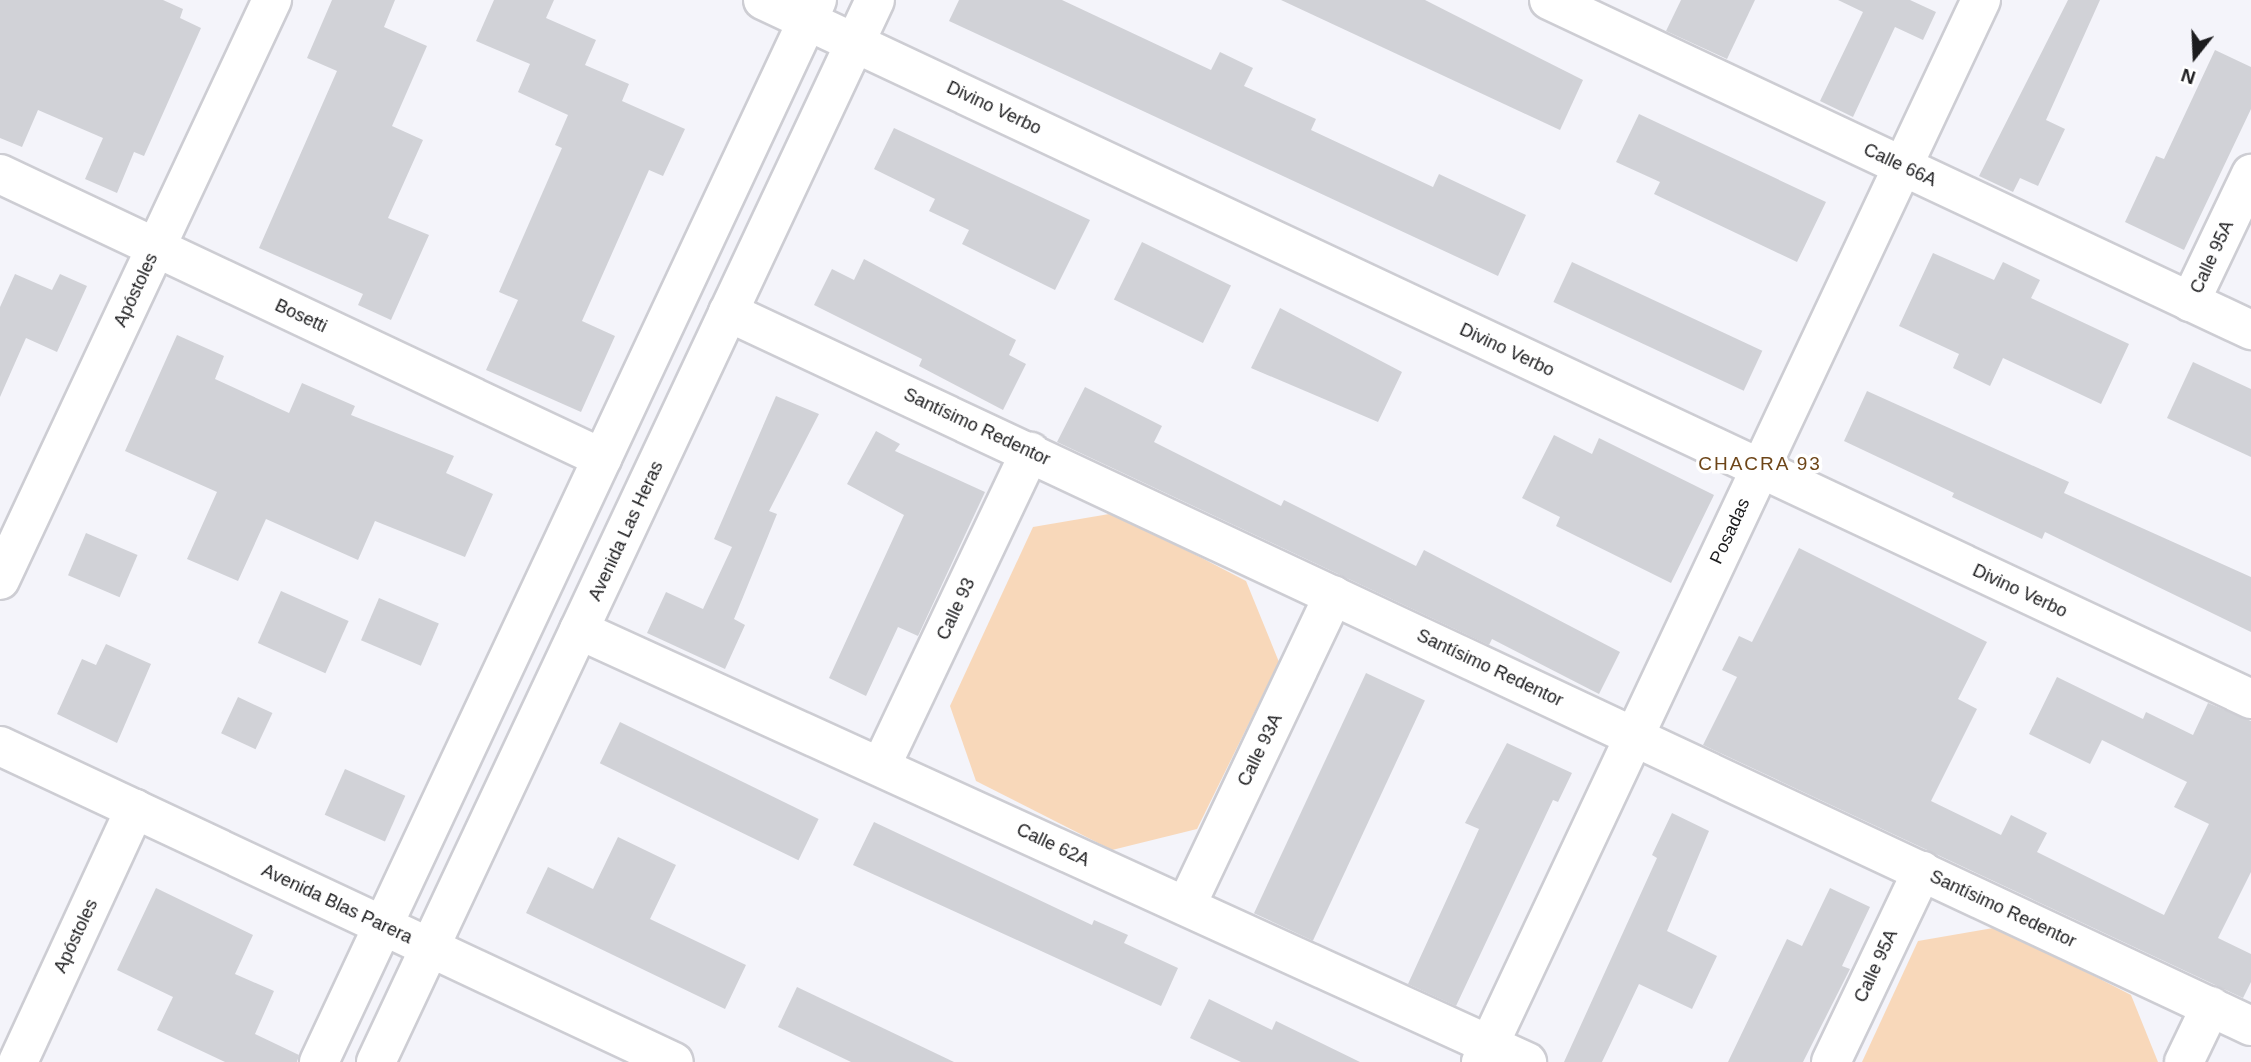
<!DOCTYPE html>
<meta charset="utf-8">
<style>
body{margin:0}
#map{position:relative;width:2251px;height:1062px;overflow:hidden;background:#f4f4fa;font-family:Arial,sans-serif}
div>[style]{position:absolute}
.green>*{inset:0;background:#f8d8ba}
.building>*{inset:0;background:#d1d2d7;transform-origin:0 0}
.roads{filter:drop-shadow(2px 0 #cdcdd3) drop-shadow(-2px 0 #cdcdd3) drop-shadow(0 2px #cdcdd3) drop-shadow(0 -2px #cdcdd3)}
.minor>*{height:38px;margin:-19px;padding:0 19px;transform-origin:19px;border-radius:19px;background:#fff}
.major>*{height:38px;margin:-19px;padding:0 19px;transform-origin:19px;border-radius:19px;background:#fff}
span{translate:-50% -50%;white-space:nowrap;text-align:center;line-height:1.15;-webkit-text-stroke:7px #fff;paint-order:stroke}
.street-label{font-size:18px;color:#1c1c1e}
.neighbourhood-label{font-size:19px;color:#6d4518;letter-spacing:2px}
.north{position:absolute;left:2160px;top:21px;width:70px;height:70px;-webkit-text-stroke:5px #fff;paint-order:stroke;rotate:198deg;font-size:19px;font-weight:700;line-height:28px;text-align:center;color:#1c1c1e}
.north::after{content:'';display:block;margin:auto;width:24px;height:32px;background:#1c1c1e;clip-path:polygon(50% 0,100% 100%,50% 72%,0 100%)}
</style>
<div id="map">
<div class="green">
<i style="clip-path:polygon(1115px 513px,1246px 581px,1279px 662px,1197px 829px,1112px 850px,976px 781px,950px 706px,1033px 527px)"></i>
<i style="clip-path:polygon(1999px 927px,2131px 995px,2158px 1062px,1862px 1062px,1918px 941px)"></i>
</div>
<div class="building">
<i style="clip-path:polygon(0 0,163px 0,183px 9px,180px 18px,201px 28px,144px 156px,134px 152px,117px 193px,85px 179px,103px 138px,38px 110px,22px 147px,0 138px)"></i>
<i style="clip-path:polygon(332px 0,395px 0,384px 27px,427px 46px,392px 126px,423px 140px,388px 218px,429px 235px,391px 320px,358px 305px,363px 294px,259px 248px,337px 71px,307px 58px)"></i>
<i style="clip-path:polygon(494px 0,554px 0,546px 18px,596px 40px,585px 65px,629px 84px,622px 101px,685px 129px,663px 176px,649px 170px,582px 321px,615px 336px,581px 412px,486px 370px,518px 300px,499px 292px,562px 148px,555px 145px,568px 115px,518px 92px,530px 64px,476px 41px)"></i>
<i style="clip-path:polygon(959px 0,1062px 0,1211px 70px,1220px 52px,1253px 68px,1244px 86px,1316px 119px,1311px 130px,1433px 187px,1439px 174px,1526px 215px,1498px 276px,949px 21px)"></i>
<i style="clip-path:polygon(1281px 0,1425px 0,1583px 80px,1560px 130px)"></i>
<i style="clip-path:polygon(1681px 0,1755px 0,1727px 59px,1666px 31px)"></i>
<i style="clip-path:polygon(1838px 0,1910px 0,1936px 12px,1923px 40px,1895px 27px,1853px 117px,1820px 101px,1863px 12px)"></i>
<i style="clip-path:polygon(2068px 0,2100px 0,2046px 120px,2065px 129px,2038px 186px,2020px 178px,2013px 192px,1979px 176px)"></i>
<i style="clip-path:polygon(2215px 50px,2251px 67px,2251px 109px,2184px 250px,2125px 222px,2156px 156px,2164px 159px)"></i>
<i style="clip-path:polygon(1639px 114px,1826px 202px,1797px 262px,1654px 194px,1660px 182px,1616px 162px)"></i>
<i style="clip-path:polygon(894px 128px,1090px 220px,1055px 290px,962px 244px,969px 230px,929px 211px,935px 199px,874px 169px)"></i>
<i style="left:1142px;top:242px;width:99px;height:64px;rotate:26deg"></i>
<i style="clip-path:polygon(1933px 253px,1994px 280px,2003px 262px,2040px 280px,2031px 298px,2129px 344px,2101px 404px,2003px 358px,1990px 386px,1953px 368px,1959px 354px,1899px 326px)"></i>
<i style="clip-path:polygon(864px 259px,1016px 340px,1009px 355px,1026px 364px,1003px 410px,919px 366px,922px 359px,814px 305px,832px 269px,854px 280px)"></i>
<i style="left:1572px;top:262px;width:210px;height:44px;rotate:25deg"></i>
<i style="clip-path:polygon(15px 274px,52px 290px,60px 274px,87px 286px,57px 352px,26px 338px,0 397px,0 307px)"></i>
<i style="clip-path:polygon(1280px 308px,1402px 372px,1378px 422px,1251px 368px)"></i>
<i style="clip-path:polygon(177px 335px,224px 356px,215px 379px,289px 413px,302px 383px,355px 406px,351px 415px,454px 456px,446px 473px,493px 494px,465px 557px,375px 521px,358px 560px,266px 519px,238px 581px,187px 559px,217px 492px,125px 451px)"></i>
<i style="clip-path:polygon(2193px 362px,2251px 389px,2251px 457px,2167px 418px)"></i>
<i style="clip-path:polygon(1085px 387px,1162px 426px,1154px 442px,1281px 506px,1284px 500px,1416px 566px,1424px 550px,1620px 652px,1599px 694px,1492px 639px,1489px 645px,1057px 442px)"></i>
<i style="clip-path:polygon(1867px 391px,2069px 482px,2064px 493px,2251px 577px,2251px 632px,2045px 532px,2042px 539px,1952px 497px,1954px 493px,1844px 441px)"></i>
<i style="clip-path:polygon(776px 396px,819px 414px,769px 511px,777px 514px,734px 619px,745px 625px,725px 669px,647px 633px,666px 592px,703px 609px,732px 547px,714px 539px)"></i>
<i style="clip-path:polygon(876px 431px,900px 444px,895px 451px,985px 492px,918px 636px,898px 627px,866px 696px,829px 678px,904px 515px,847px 484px)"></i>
<i style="clip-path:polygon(1554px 435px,1592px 454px,1599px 438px,1714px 495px,1671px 583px,1556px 526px,1560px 517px,1522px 498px)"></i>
<i style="left:86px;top:533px;width:56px;height:46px;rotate:23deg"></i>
<i style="clip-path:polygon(1799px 548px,1987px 642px,1958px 699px,1977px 709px,1931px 801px,2001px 835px,2011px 815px,2047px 833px,2037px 852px,2164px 915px,2209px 824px,2174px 807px,2187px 782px,2102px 740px,2090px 764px,2029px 734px,2057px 677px,2143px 719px,2146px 712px,2193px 735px,2208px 703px,2251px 721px,2251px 872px,2218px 938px,2251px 954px,2251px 982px,2243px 998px,1703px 745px,1737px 677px,1722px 670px,1739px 636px,1752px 642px)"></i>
<i style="left:281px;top:591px;width:74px;height:57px;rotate:24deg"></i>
<i style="left:379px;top:598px;width:65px;height:46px;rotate:23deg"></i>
<i style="clip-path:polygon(106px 644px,151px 664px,117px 743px,57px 714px,82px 659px,96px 665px)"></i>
<i style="left:1366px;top:673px;width:65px;height:265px;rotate:25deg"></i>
<i style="left:238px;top:697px;width:38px;height:40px;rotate:25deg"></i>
<i style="left:620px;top:722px;width:221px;height:46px;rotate:26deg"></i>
<i style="clip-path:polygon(1507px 743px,1572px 773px,1558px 802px,1553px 800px,1456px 1006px,1408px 984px,1479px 829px,1465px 823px)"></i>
<i style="left:345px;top:769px;width:66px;height:50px;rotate:24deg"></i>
<i style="clip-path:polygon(1672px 813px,1709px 831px,1667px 931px,1717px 956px,1692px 1009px,1639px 984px,1602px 1062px,1564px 1062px,1657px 858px,1652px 855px)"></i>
<i style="clip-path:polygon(874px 822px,1092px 925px,1094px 920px,1128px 935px,1124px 943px,1178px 968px,1161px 1006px,853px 865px)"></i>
<i style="clip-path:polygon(618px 837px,676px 865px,650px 919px,746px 965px,725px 1009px,526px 913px,548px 867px,593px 889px)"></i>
<i style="clip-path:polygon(156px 888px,253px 935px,235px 974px,274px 991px,255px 1034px,299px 1055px,297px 1062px,225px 1062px,157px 1030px,173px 997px,117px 970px)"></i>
<i style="clip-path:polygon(1830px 888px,1870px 907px,1842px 966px,1850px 969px,1803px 1062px,1728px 1062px,1787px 939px,1802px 946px)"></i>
<i style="clip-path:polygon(797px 987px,954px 1062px,851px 1062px,778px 1027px)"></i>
<i style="clip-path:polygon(1209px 999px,1272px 1030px,1276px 1021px,1360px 1062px,1241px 1062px,1190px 1038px)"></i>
</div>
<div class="roads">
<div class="minor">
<i style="left:763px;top:0;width:1644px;rotate:25.16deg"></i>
<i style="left:1549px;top:0;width:776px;rotate:25.18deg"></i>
<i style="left:0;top:174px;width:666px;rotate:25.26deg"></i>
<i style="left:2190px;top:302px;width:142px;rotate:-64.5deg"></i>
<i style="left:728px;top:312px;width:1682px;rotate:25.12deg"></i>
<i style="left:0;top:580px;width:641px;rotate:-64.88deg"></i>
<i style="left:579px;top:630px;width:1042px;rotate:24.5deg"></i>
<i style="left:881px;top:766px;width:348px;rotate:-64.6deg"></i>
<i style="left:1186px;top:906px;width:344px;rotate:-64.6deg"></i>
<i style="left:18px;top:1062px;width:279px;rotate:-65.2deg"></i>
<i style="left:1481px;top:1062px;width:1174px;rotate:-64.79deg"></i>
<i style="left:1831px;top:1062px;width:212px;rotate:-64.5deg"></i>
<i style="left:2184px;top:1062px;width:62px;rotate:-64.3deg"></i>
</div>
<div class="major">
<i style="left:0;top:746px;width:744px;rotate:25.12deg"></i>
<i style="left:319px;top:1062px;width:1173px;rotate:-64.88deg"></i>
<i style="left:376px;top:1062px;width:1173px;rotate:-64.83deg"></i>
</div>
</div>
<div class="street-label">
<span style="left:994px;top:108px;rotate:25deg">Divino Verbo</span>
<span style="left:1900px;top:165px;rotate:25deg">Calle 66A</span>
<span style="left:2212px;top:257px;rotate:-65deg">Calle 95A</span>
<span style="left:136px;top:290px;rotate:-65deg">Apóstoles</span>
<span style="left:301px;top:316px;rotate:25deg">Bosetti</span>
<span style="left:1507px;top:350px;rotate:25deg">Divino Verbo</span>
<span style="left:977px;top:427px;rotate:25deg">Santísimo Redentor</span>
<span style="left:626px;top:531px;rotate:-65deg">Avenida Las Heras</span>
<span style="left:1730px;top:531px;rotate:-65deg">Posadas</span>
<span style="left:2020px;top:591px;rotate:25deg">Divino Verbo</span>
<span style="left:956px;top:609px;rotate:-65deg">Calle 93</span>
<span style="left:1490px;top:668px;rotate:25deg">Santísimo Redentor</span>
<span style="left:1260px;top:750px;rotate:-64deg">Calle 93A</span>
<span style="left:1053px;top:845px;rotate:25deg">Calle 62A</span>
<span style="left:337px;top:904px;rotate:25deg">Avenida Blas Parera</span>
<span style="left:2003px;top:909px;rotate:25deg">Santísimo Redentor</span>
<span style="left:76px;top:936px;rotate:-65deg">Apóstoles</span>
<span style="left:1876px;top:966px;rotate:-65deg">Calle 95A</span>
</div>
<div class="neighbourhood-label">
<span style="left:1760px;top:464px">CHACRA 93</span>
</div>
<div class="north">N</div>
</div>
